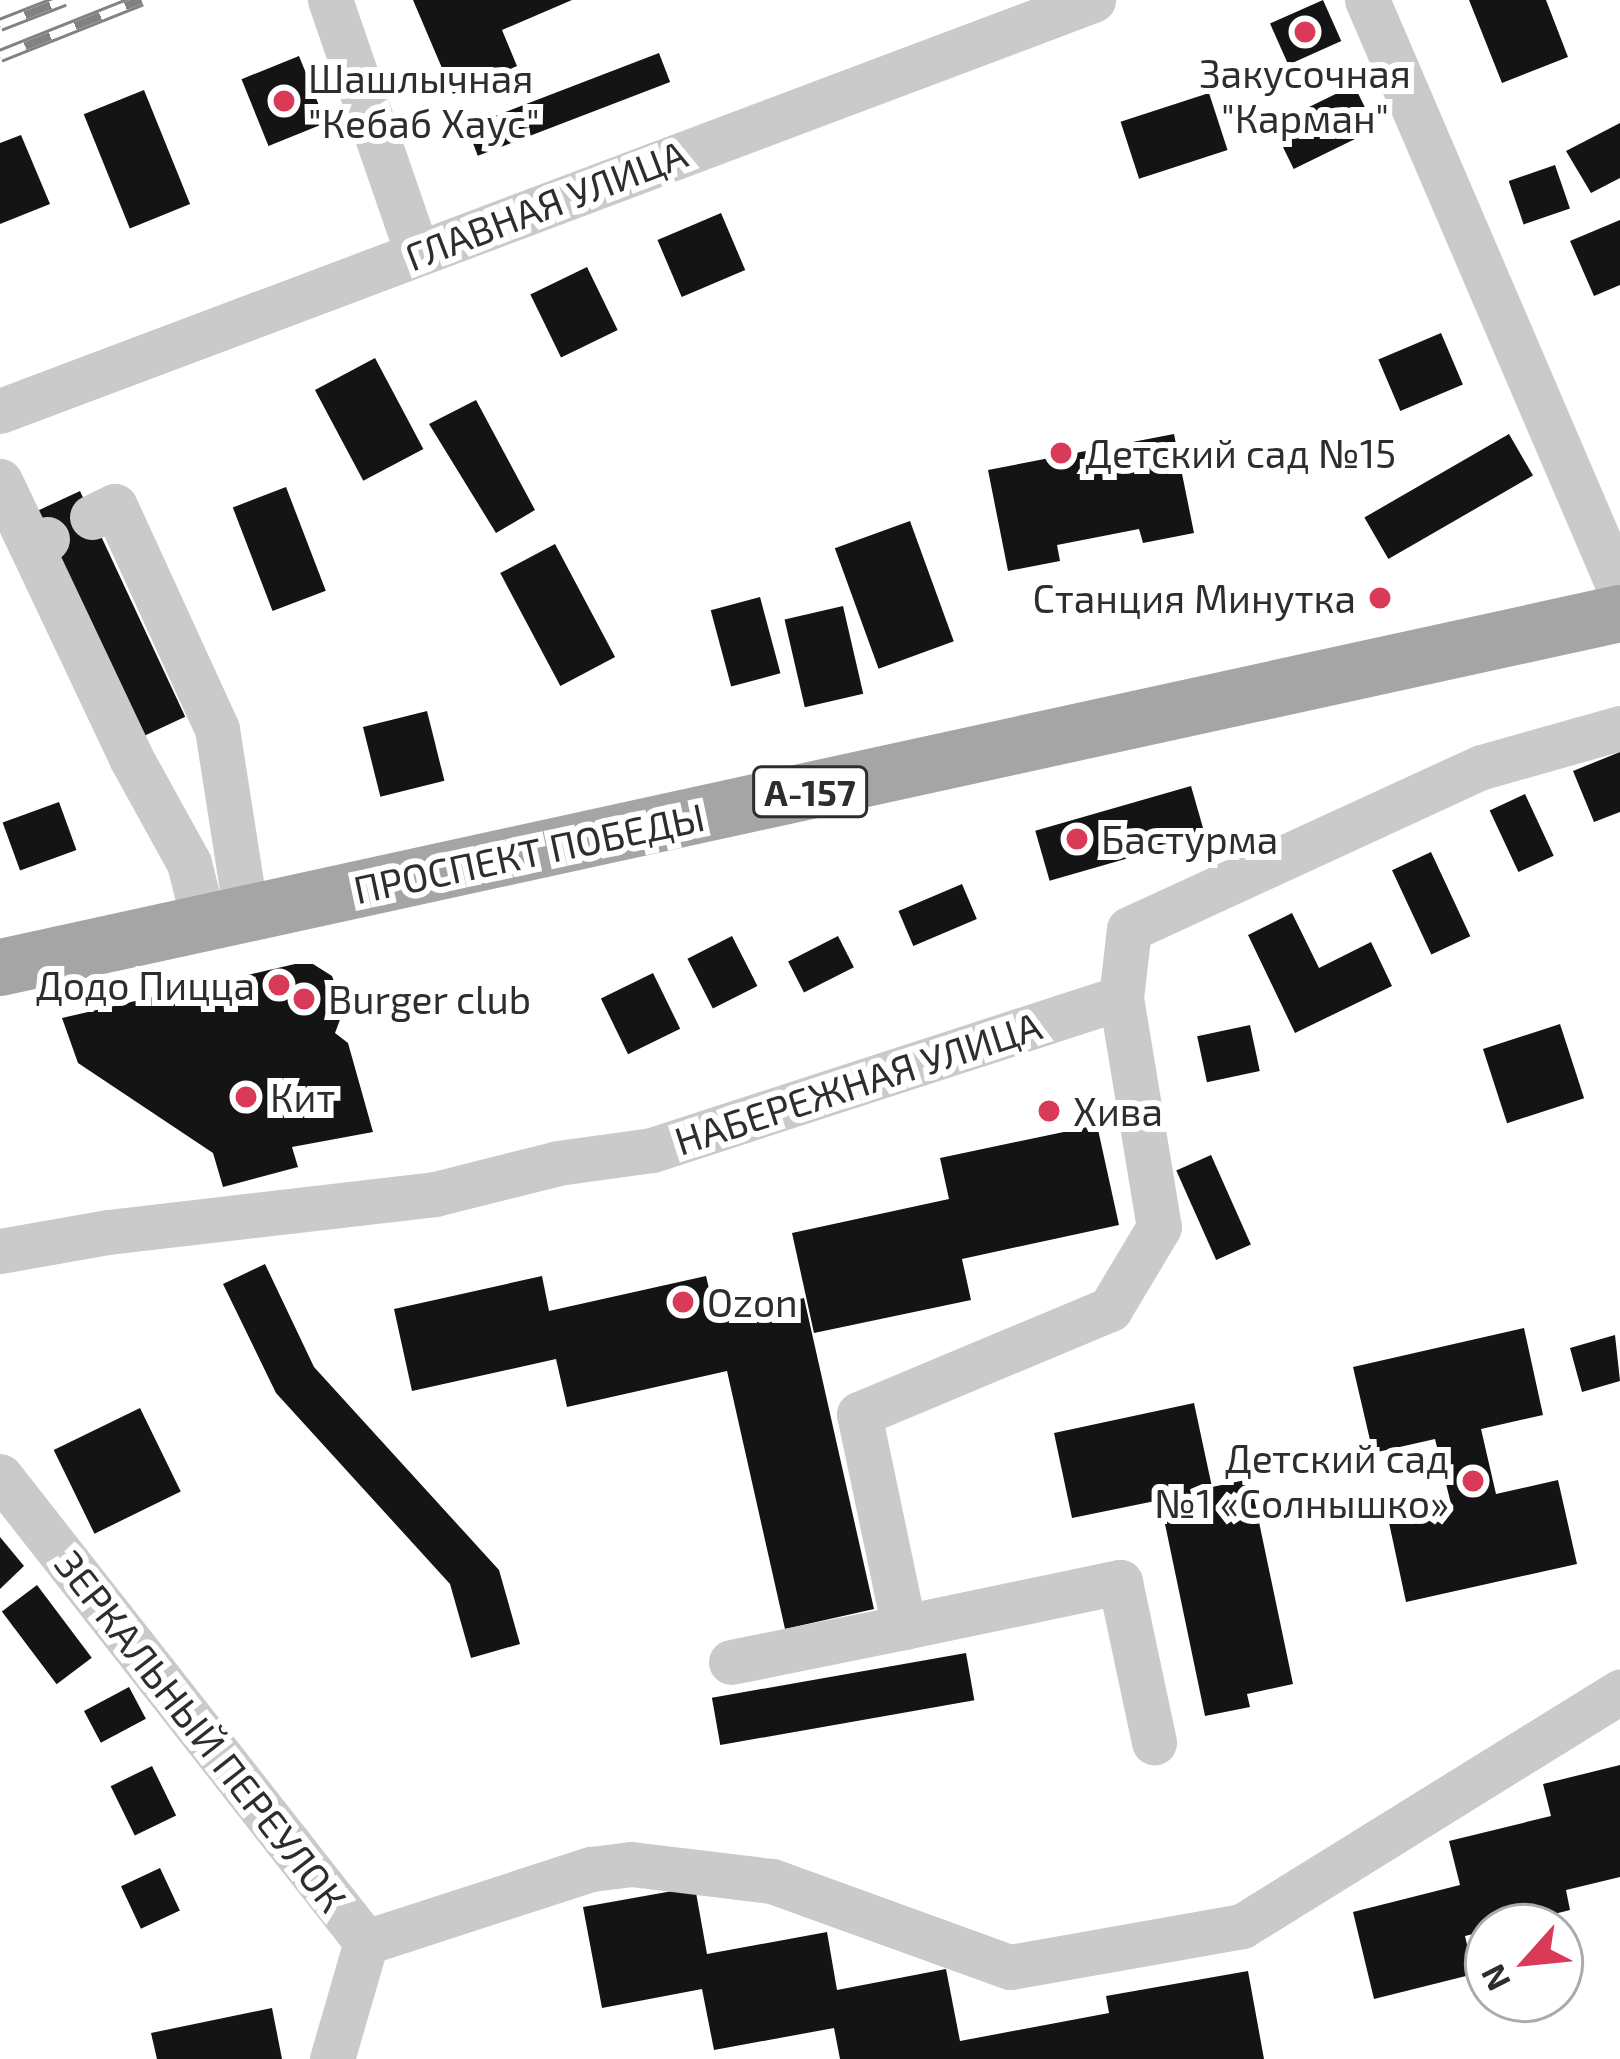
<!DOCTYPE html>
<meta charset="utf-8">
<style>
body{margin:0}
#map{position:relative;width:1620px;height:2059px;overflow:hidden;background:#fff;font-family:"Exo 2",sans-serif}
div>[style]{position:absolute}
.building>*{inset:0;background:#141414;transform-origin:0 0}
.minor>*{height:45px;margin:-22.5px;padding:0 22.5px;transform-origin:22.5px;border-radius:22.5px;background:#cacaca}
.major>*{height:57px;margin:-28.5px;padding:0 28.5px;transform-origin:28.5px;border-radius:28.5px;background:#a5a5a5}
.rail>*{height:14px;margin-top:-7px;transform-origin:0;background:repeating-linear-gradient(90deg,#fff 0 27px,#828282 0 54px);box-sizing:border-box;border-block:3px solid #828282}
.dots>*{width:33px;height:33px;translate:-50% -50%;box-sizing:border-box;border:6px solid #fff;border-radius:50%}
span{translate:-50% -50%;white-space:nowrap;text-align:center;line-height:1.15;-webkit-text-stroke:12px #fff;paint-order:stroke}
.shield-label span{padding:3px 9px;background:#fff;border:3px solid;border-radius:9px;-webkit-text-stroke-width:0}
.shield-label{font-size:36px;color:#2d2d2d;font-weight:700}
.poi-label{font-size:39px;color:#2d2d2d}
.left{translate:0 -50%;text-align:left}
.right{translate:-100% -50%;text-align:right}
.street-label{font-size:39px;color:#2d2d2d}
.north{position:absolute;left:1464px;top:1903px;width:120px;height:120px;box-sizing:border-box;background:#fff;border:3px solid #ababab;border-radius:50%;rotate:243deg;font-size:33px;font-weight:700;line-height:48px;text-align:center;color:#2d2d2d}
.north::after{content:'';display:block;margin:auto;width:42px;height:54px;background:#d93a58;clip-path:polygon(50% 0,100% 100%,50% 72%,0 100%)}
</style>
<div id="map">
<div class="building">
<i style="clip-path:polygon(413px 0,572px 0,502px 30px,517px 66px,453px 94px)"></i>
<i style="left:1323px;top:0;width:45px;height:58px;rotate:66deg"></i>
<i style="clip-path:polygon(1469px 0,1546px 0,1568px 57px,1502px 83px)"></i>
<i style="left:659px;top:53px;width:31px;height:206px;rotate:69deg"></i>
<i style="left:299px;top:56px;width:72px;height:62px;rotate:68deg"></i>
<i style="left:1354px;top:85px;width:49px;height:91px;rotate:64deg"></i>
<i style="left:144px;top:90px;width:123px;height:65px;rotate:68deg"></i>
<i style="left:1209px;top:93px;width:60px;height:93px;rotate:72deg"></i>
<i style="clip-path:polygon(1620px 123px,1620px 178px,1591px 193px,1566px 151px)"></i>
<i style="clip-path:polygon(21px 135px,50px 204px,0 224px,0 143px)"></i>
<i style="left:1555px;top:165px;width:46px;height:49px;rotate:71deg"></i>
<i style="left:721px;top:213px;width:62px;height:69px;rotate:67deg"></i>
<i style="clip-path:polygon(1620px 220px,1620px 285px,1594px 296px,1570px 241px)"></i>
<i style="left:587px;top:267px;width:70px;height:63px;rotate:64deg"></i>
<i style="left:1441px;top:333px;width:56px;height:68px;rotate:67deg"></i>
<i style="left:375px;top:358px;width:103px;height:68px;rotate:62deg"></i>
<i style="clip-path:polygon(476px 400px,535px 510px,496px 533px,429px 424px)"></i>
<i style="clip-path:polygon(1174px 434px,1194px 533px,1143px 543px,1139px 529px,1057px 545px,1060px 561px,1008px 571px,988px 470px)"></i>
<i style="left:1509px;top:434px;width:48px;height:167px;rotate:60deg"></i>
<i style="left:286px;top:487px;width:111px;height:57px;rotate:69deg"></i>
<i style="left:80px;top:491px;width:249px;height:51px;rotate:65deg"></i>
<i style="left:910px;top:521px;width:128px;height:80px;rotate:70deg"></i>
<i style="left:555px;top:544px;width:128px;height:62px;rotate:62deg"></i>
<i style="left:760px;top:597px;width:79px;height:51px;rotate:75deg"></i>
<i style="left:843px;top:606px;width:90px;height:60px;rotate:77deg"></i>
<i style="left:427px;top:711px;width:72px;height:66px;rotate:76deg"></i>
<i style="clip-path:polygon(1620px 752px,1620px 812px,1594px 822px,1573px 771px)"></i>
<i style="left:1191px;top:786px;width:52px;height:162px;rotate:74deg"></i>
<i style="left:1525px;top:794px;width:68px;height:39px;rotate:65deg"></i>
<i style="left:59px;top:802px;width:51px;height:60px;rotate:70deg"></i>
<i style="left:1431px;top:852px;width:93px;height:43px;rotate:65deg"></i>
<i style="left:962px;top:884px;width:38px;height:69px;rotate:67deg"></i>
<i style="clip-path:polygon(1292px 913px,1319px 968px,1371px 942px,1392px 986px,1295px 1033px,1248px 935px)"></i>
<i style="left:732px;top:936px;width:56px;height:50px;rotate:63deg"></i>
<i style="left:838px;top:936px;width:35px;height:56px;rotate:63deg"></i>
<i style="clip-path:polygon(295px 964px,313px 964px,332px 976px,344px 1009px,335px 1033px,348px 1043px,373px 1132px,292px 1147px,298px 1167px,223px 1187px,213px 1153px,78px 1063px,62px 1018px)"></i>
<i style="left:653px;top:973px;width:62px;height:58px;rotate:64deg"></i>
<i style="left:1560px;top:1024px;width:78px;height:81px;rotate:72deg"></i>
<i style="left:1250px;top:1025px;width:47px;height:54px;rotate:78deg"></i>
<i style="clip-path:polygon(1097px 1125px,1119px 1225px,962px 1259px,971px 1300px,814px 1333px,792px 1233px,949px 1199px,940px 1158px)"></i>
<i style="left:1211px;top:1155px;width:98px;height:38px;rotate:66deg"></i>
<i style="clip-path:polygon(265px 1264px,314px 1367px,499px 1570px,520px 1644px,471px 1658px,450px 1584px,276px 1393px,223px 1284px)"></i>
<i style="clip-path:polygon(542px 1276px,549px 1311px,706px 1276px,716px 1318px,804px 1298px,874px 1609px,785px 1629px,727px 1371px,567px 1407px,556px 1359px,412px 1391px,394px 1309px)"></i>
<i style="clip-path:polygon(1524px 1328px,1543px 1415px,1481px 1429px,1496px 1494px,1558px 1480px,1577px 1564px,1406px 1602px,1388px 1518px,1451px 1504px,1435px 1439px,1373px 1453px,1353px 1367px)"></i>
<i style="clip-path:polygon(1615px 1335px,1620px 1381px,1582px 1392px,1570px 1348px)"></i>
<i style="clip-path:polygon(1194px 1403px,1212px 1487px,1250px 1479px,1293px 1684px,1247px 1694px,1250px 1707px,1205px 1716px,1160px 1500px,1072px 1518px,1054px 1433px)"></i>
<i style="left:140px;top:1408px;width:93px;height:96px;rotate:64deg"></i>
<i style="clip-path:polygon(0 1537px,24px 1566px,0 1589px)"></i>
<i style="left:37px;top:1585px;width:91px;height:44px;rotate:53deg"></i>
<i style="left:966px;top:1653px;width:48px;height:258px;rotate:80deg"></i>
<i style="left:129px;top:1687px;width:36px;height:51px;rotate:62deg"></i>
<i style="clip-path:polygon(1620px 1765px,1620px 1877px,1566px 1890px,1570px 1910px,1465px 1936px,1474px 1974px,1374px 1999px,1353px 1912px,1460px 1885px,1449px 1841px,1551px 1816px,1543px 1784px)"></i>
<i style="left:152px;top:1766px;width:55px;height:46px;rotate:64deg"></i>
<i style="left:160px;top:1868px;width:47px;height:43px;rotate:65deg"></i>
<i style="clip-path:polygon(695px 1887px,707px 1954px,827px 1932px,837px 1990px,946px 1969px,960px 2041px,1109px 2013px,1106px 1996px,1248px 1971px,1264px 2059px,840px 2059px,834px 2028px,714px 2050px,702px 1989px,602px 2008px,583px 1907px)"></i>
<i style="clip-path:polygon(272px 2008px,282px 2059px,157px 2059px,151px 2033px)"></i>
</div>
<div class="minor">
<i style="left:330px;top:0;width:268px;rotate:71deg"></i>
<i style="left:1367px;top:0;width:642px;rotate:66.79deg"></i>
<i style="left:0;top:411px;width:1168px;rotate:-20.61deg"></i>
<i style="left:0;top:481px;width:72px;rotate:64.5deg"></i>
<i style="left:92px;top:517px;width:25px;rotate:-26deg"></i>
<i style="left:115px;top:506px;width:245px;rotate:65.4deg"></i>
<i style="left:217px;top:729px;width:187px;rotate:81.1deg"></i>
<i style="left:47px;top:539px;width:17px;rotate:156deg"></i>
<i style="left:31px;top:546px;width:234px;rotate:64.7deg"></i>
<i style="left:131px;top:758px;width:120px;rotate:61.1deg"></i>
<i style="left:189px;top:863px;width:62px;rotate:76deg"></i>
<i style="left:1121px;top:998px;width:232px;rotate:80.6deg"></i>
<i style="left:1159px;top:1227px;width:96px;rotate:120.9deg"></i>
<i style="left:1110px;top:1309px;width:272px;rotate:157.3deg"></i>
<i style="left:859px;top:1414px;width:218px;rotate:78.1deg"></i>
<i style="left:904px;top:1627px;width:221px;rotate:-11.8deg"></i>
<i style="left:1120px;top:1582px;width:164px;rotate:78deg"></i>
<i style="left:0;top:1251px;width:110px;rotate:-10deg"></i>
<i style="left:108px;top:1232px;width:329px;rotate:-6.6deg"></i>
<i style="left:435px;top:1194px;width:127px;rotate:-14.1deg"></i>
<i style="left:558px;top:1163px;width:95px;rotate:-7.9deg"></i>
<i style="left:652px;top:1150px;width:493px;rotate:-18deg"></i>
<i style="left:1121px;top:998px;width:69px;rotate:-83.4deg"></i>
<i style="left:1129px;top:929px;width:388px;rotate:-24.7deg"></i>
<i style="left:1482px;top:767px;width:143px;rotate:-15.8deg"></i>
<i style="left:0;top:1476px;width:593px;rotate:51.85deg"></i>
<i style="left:366px;top:1942px;width:237px;rotate:-18deg"></i>
<i style="left:591px;top:1869px;width:40px;rotate:-7.1deg"></i>
<i style="left:631px;top:1864px;width:142px;rotate:6.9deg"></i>
<i style="left:772px;top:1881px;width:253px;rotate:19.9deg"></i>
<i style="left:1010px;top:1967px;width:236px;rotate:-10deg"></i>
<i style="left:1242px;top:1926px;width:445px;rotate:-31.8deg"></i>
<i style="left:731px;top:1662px;width:177px;rotate:-11.4deg"></i>
<i style="left:332px;top:2059px;width:122px;rotate:-73.8deg"></i>
</div>
<div class="major">
<i style="left:0;top:967px;width:1658px;rotate:-12.33deg"></i>
</div>
<div class="rail">
<i style="left:0;top:25px;width:69px;rotate:-21.3deg"></i>
<i style="left:0;top:56px;width:152px;rotate:-21.7deg"></i>
</div>
<div class="dots">
<i style="left:1305px;top:32px;background:#d93a58"></i>
<i style="left:284px;top:101px;background:#d93a58"></i>
<i style="left:1061px;top:453px;background:#d93a58"></i>
<i style="left:1380px;top:598px;background:#d93a58"></i>
<i style="left:1077px;top:839px;background:#d93a58"></i>
<i style="left:279px;top:985px;background:#d93a58"></i>
<i style="left:304px;top:999px;background:#d93a58"></i>
<i style="left:246px;top:1097px;background:#d93a58"></i>
<i style="left:1049px;top:1111px;background:#d93a58"></i>
<i style="left:683px;top:1302px;background:#d93a58"></i>
<i style="left:1473px;top:1481px;background:#d93a58"></i>
</div>
<div class="shield-label">
<span style="left:810px;top:792px">А-157</span>
</div>
<div class="poi-label">
<span style="left:1305px;top:96px">Закусочная<br>"Карман"</span>
<span class="left" style="left:308px;top:101px">Шашлычная<br>"Кебаб Хаус"</span>
<span class="left" style="left:1085px;top:453px">Детский сад №15</span>
<span class="right" style="left:1356px;top:598px">Станция Минутка</span>
<span class="left" style="left:1101px;top:839px">Бастурма</span>
<span class="right" style="left:255px;top:985px">Додо Пицца</span>
<span class="left" style="left:328px;top:999px">Burger club</span>
<span class="left" style="left:270px;top:1097px">Кит</span>
<span class="left" style="left:1073px;top:1111px">Хива</span>
<span class="left" style="left:707px;top:1302px">Ozon</span>
<span class="right" style="left:1449px;top:1481px">Детский сад<br>№1 «Солнышко»</span>
</div>
<div class="street-label">
<span style="left:546px;top:205px;rotate:-21deg">ГЛАВНАЯ УЛИЦА</span>
<span style="left:529px;top:853px;rotate:-12deg">ПРОСПЕКТ ПОБЕДЫ</span>
<span style="left:858px;top:1083px;rotate:-18deg">НАБЕРЕЖНАЯ УЛИЦА</span>
<span style="left:201px;top:1731px;rotate:52deg">ЗЕРКАЛЬНЫЙ ПЕРЕУЛОК</span>
</div>
<div class="north">N</div>
</div>
